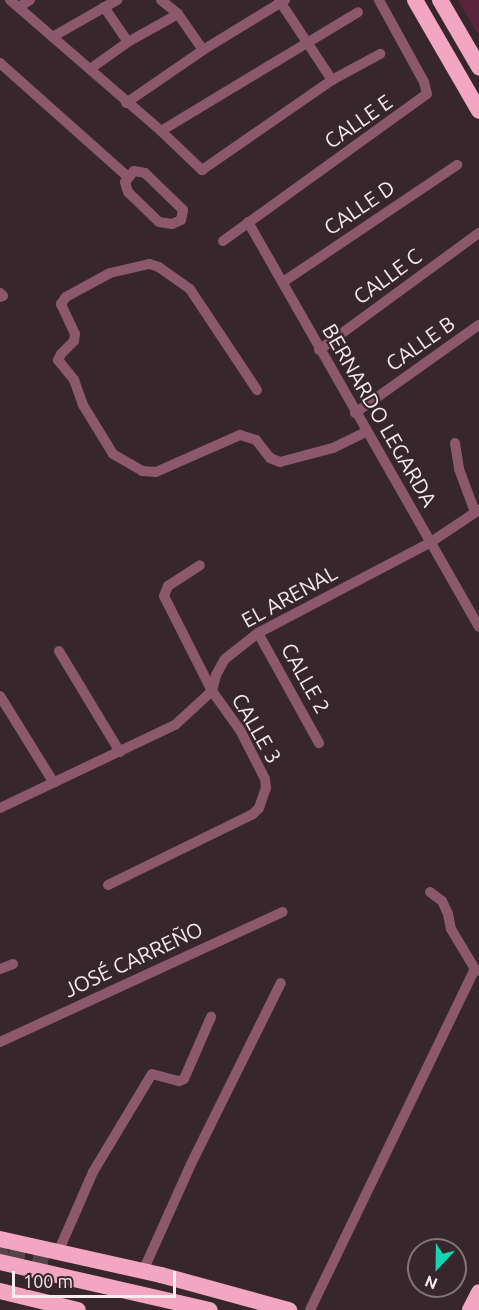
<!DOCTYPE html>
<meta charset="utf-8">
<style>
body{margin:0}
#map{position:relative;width:479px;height:1310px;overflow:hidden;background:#38262d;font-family:Ubuntu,sans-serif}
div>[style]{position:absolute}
.green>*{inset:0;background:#5a253c}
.highway-tunnel>*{height:16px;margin-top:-8px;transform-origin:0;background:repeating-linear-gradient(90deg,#55444a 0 16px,transparent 0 24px)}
.minor>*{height:10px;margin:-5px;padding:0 5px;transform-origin:5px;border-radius:5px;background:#8c586c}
.highway>*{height:16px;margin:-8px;padding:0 8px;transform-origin:8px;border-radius:8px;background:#f3a6c2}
span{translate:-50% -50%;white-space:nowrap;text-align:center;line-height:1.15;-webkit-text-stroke:4.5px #38262d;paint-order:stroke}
.street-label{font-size:21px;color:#f7ebef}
.north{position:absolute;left:407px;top:1238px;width:60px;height:60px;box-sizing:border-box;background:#38262d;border:2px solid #84757b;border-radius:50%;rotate:202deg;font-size:16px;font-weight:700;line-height:24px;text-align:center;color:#f7ebef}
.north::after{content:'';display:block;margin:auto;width:21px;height:27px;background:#13d5b3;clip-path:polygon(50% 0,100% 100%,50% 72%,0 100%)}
.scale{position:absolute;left:12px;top:1271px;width:164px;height:27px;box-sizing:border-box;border:3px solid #f7ebef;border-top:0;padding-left:8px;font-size:18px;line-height:21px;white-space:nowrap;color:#f7ebef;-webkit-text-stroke:4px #38262d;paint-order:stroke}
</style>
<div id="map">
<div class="green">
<i style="clip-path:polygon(458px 0,479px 0,479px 36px)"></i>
</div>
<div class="highway-tunnel">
<i style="left:0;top:1256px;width:9px;rotate:-18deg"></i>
<i style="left:9px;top:1253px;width:44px;rotate:6.5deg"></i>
</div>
<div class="minor">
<i style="left:10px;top:0;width:200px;rotate:40.9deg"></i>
<i style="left:161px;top:131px;width:57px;rotate:43.6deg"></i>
<i style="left:202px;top:170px;width:158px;rotate:-34.7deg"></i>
<i style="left:332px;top:80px;width:55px;rotate:-28.4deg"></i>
<i style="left:161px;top:0;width:22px;rotate:39deg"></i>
<i style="left:178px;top:14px;width:44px;rotate:55.2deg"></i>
<i style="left:279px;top:0;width:96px;rotate:56.5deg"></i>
<i style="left:19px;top:7px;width:13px;rotate:-32deg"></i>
<i style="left:104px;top:7px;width:42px;rotate:55.6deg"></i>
<i style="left:54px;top:36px;width:73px;rotate:-29.7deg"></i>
<i style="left:0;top:63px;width:171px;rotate:41.7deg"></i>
<i style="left:90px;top:69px;width:47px;rotate:-35.4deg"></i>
<i style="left:128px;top:42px;width:57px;rotate:-29.2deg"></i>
<i style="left:126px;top:103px;width:93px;rotate:-34.5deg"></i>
<i style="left:203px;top:50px;width:96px;rotate:-31.4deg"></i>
<i style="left:161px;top:131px;width:230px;rotate:-31.1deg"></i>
<i style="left:134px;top:171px;width:11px;rotate:10deg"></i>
<i style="left:145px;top:173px;width:53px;rotate:44.2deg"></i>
<i style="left:183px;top:210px;width:10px;rotate:101deg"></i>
<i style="left:181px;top:220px;width:10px;rotate:156deg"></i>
<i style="left:172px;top:224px;width:13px;rotate:-171deg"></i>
<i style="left:159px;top:222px;width:43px;rotate:-135.9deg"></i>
<i style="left:128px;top:192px;width:10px;rotate:-107deg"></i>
<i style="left:125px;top:182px;width:14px;rotate:-51deg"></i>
<i style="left:248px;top:222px;width:466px;rotate:60.3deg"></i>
<i style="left:223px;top:241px;width:251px;rotate:-35.8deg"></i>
<i style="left:427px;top:94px;width:12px;rotate:-104deg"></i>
<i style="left:424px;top:82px;width:94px;rotate:-118.8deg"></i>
<i style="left:283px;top:282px;width:210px;rotate:-33.9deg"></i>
<i style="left:0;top:293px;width:4px;rotate:45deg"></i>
<i style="left:3px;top:296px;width:3px;rotate:162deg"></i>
<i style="left:319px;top:350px;width:198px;rotate:-36.2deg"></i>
<i style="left:257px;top:390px;width:121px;rotate:-123.6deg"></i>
<i style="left:190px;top:289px;width:38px;rotate:-145deg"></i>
<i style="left:159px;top:267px;width:10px;rotate:-163deg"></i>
<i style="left:149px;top:264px;width:40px;rotate:167deg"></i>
<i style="left:110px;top:273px;width:50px;rotate:151.4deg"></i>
<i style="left:66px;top:297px;width:9px;rotate:126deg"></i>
<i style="left:61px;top:304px;width:33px;rotate:65deg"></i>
<i style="left:75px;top:334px;width:7px;rotate:98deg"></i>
<i style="left:74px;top:341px;width:18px;rotate:135deg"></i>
<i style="left:61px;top:354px;width:7px;rotate:117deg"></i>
<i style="left:58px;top:360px;width:26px;rotate:51deg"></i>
<i style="left:74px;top:380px;width:27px;rotate:70deg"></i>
<i style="left:83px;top:405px;width:57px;rotate:58.5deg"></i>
<i style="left:113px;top:454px;width:34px;rotate:30deg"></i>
<i style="left:142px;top:471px;width:14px;rotate:4deg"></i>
<i style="left:156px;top:472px;width:92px;rotate:-23.8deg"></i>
<i style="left:240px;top:435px;width:17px;rotate:17deg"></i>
<i style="left:256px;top:440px;width:23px;rotate:52deg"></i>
<i style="left:270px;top:458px;width:11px;rotate:22deg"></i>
<i style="left:280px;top:462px;width:55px;rotate:-14.8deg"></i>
<i style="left:333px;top:448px;width:37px;rotate:-26deg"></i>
<i style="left:355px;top:413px;width:152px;rotate:-35.4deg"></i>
<i style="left:455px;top:443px;width:26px;rotate:81deg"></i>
<i style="left:459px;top:469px;width:46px;rotate:69.6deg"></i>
<i style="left:258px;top:633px;width:126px;rotate:61deg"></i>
<i style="left:59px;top:651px;width:118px;rotate:58.9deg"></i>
<i style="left:0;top:696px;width:102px;rotate:58.2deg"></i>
<i style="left:0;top:808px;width:194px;rotate:-25.4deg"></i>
<i style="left:175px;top:725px;width:50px;rotate:-42.6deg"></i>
<i style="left:212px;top:691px;width:16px;rotate:-76deg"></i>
<i style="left:216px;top:675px;width:18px;rotate:-61deg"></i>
<i style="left:225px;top:659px;width:42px;rotate:-38.2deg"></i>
<i style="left:258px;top:633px;width:195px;rotate:-27.7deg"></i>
<i style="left:431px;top:542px;width:58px;rotate:-33.7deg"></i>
<i style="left:108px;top:885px;width:161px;rotate:-26.1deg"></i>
<i style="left:253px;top:814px;width:8px;rotate:-45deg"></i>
<i style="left:259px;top:808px;width:21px;rotate:-71deg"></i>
<i style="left:266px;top:788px;width:9px;rotate:-96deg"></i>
<i style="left:265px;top:779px;width:55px;rotate:-117deg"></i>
<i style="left:240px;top:730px;width:48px;rotate:-125.7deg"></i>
<i style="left:212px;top:691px;width:106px;rotate:-116.8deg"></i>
<i style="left:164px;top:596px;width:11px;rotate:-68deg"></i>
<i style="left:168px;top:586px;width:38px;rotate:-33deg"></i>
<i style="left:430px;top:892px;width:15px;rotate:37deg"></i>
<i style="left:442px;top:901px;width:14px;rotate:65deg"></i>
<i style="left:448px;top:914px;width:15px;rotate:79deg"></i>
<i style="left:451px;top:929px;width:47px;rotate:59deg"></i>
<i style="left:0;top:969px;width:14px;rotate:-21deg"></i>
<i style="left:0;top:1042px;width:311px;rotate:-24.7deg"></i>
<i style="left:59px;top:1250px;width:85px;rotate:-66.4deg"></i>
<i style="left:93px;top:1172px;width:114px;rotate:-59deg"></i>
<i style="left:152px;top:1074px;width:28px;rotate:15deg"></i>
<i style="left:179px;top:1081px;width:5px;rotate:-22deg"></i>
<i style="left:184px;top:1079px;width:68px;rotate:-66.5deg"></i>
<i style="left:143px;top:1271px;width:117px;rotate:-65.8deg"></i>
<i style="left:191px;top:1164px;width:202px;rotate:-63.6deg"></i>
<i style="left:310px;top:1310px;width:379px;rotate:-64.2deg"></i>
<i style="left:475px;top:969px;width:4px;rotate:27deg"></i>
</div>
<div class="highway">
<i style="left:415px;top:0;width:128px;rotate:60deg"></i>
<i style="left:440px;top:0;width:78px;rotate:59.8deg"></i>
<i style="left:0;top:1239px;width:165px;rotate:12.6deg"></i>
<i style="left:161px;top:1275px;width:133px;rotate:15.3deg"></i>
<i style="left:0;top:1262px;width:215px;rotate:12.9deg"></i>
<i style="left:0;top:1291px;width:80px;rotate:13.7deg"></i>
<i style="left:470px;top:1310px;width:20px;rotate:-63deg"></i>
</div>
<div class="street-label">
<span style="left:358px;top:121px;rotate:-35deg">CALLE E</span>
<span style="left:359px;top:207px;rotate:-34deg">CALLE D</span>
<span style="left:387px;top:276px;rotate:-36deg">CALLE C</span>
<span style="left:420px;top:343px;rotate:-35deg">CALLE B</span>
<span style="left:380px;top:415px;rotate:60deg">BERNARDO LEGARDA</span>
<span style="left:289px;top:596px;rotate:-29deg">EL ARENAL</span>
<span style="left:306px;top:678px;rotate:61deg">CALLE 2</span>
<span style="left:257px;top:728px;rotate:60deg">CALLE 3</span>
<span style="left:133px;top:959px;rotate:-25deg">JOSÉ CARREÑO</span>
</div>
<div class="north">N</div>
<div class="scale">100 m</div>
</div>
